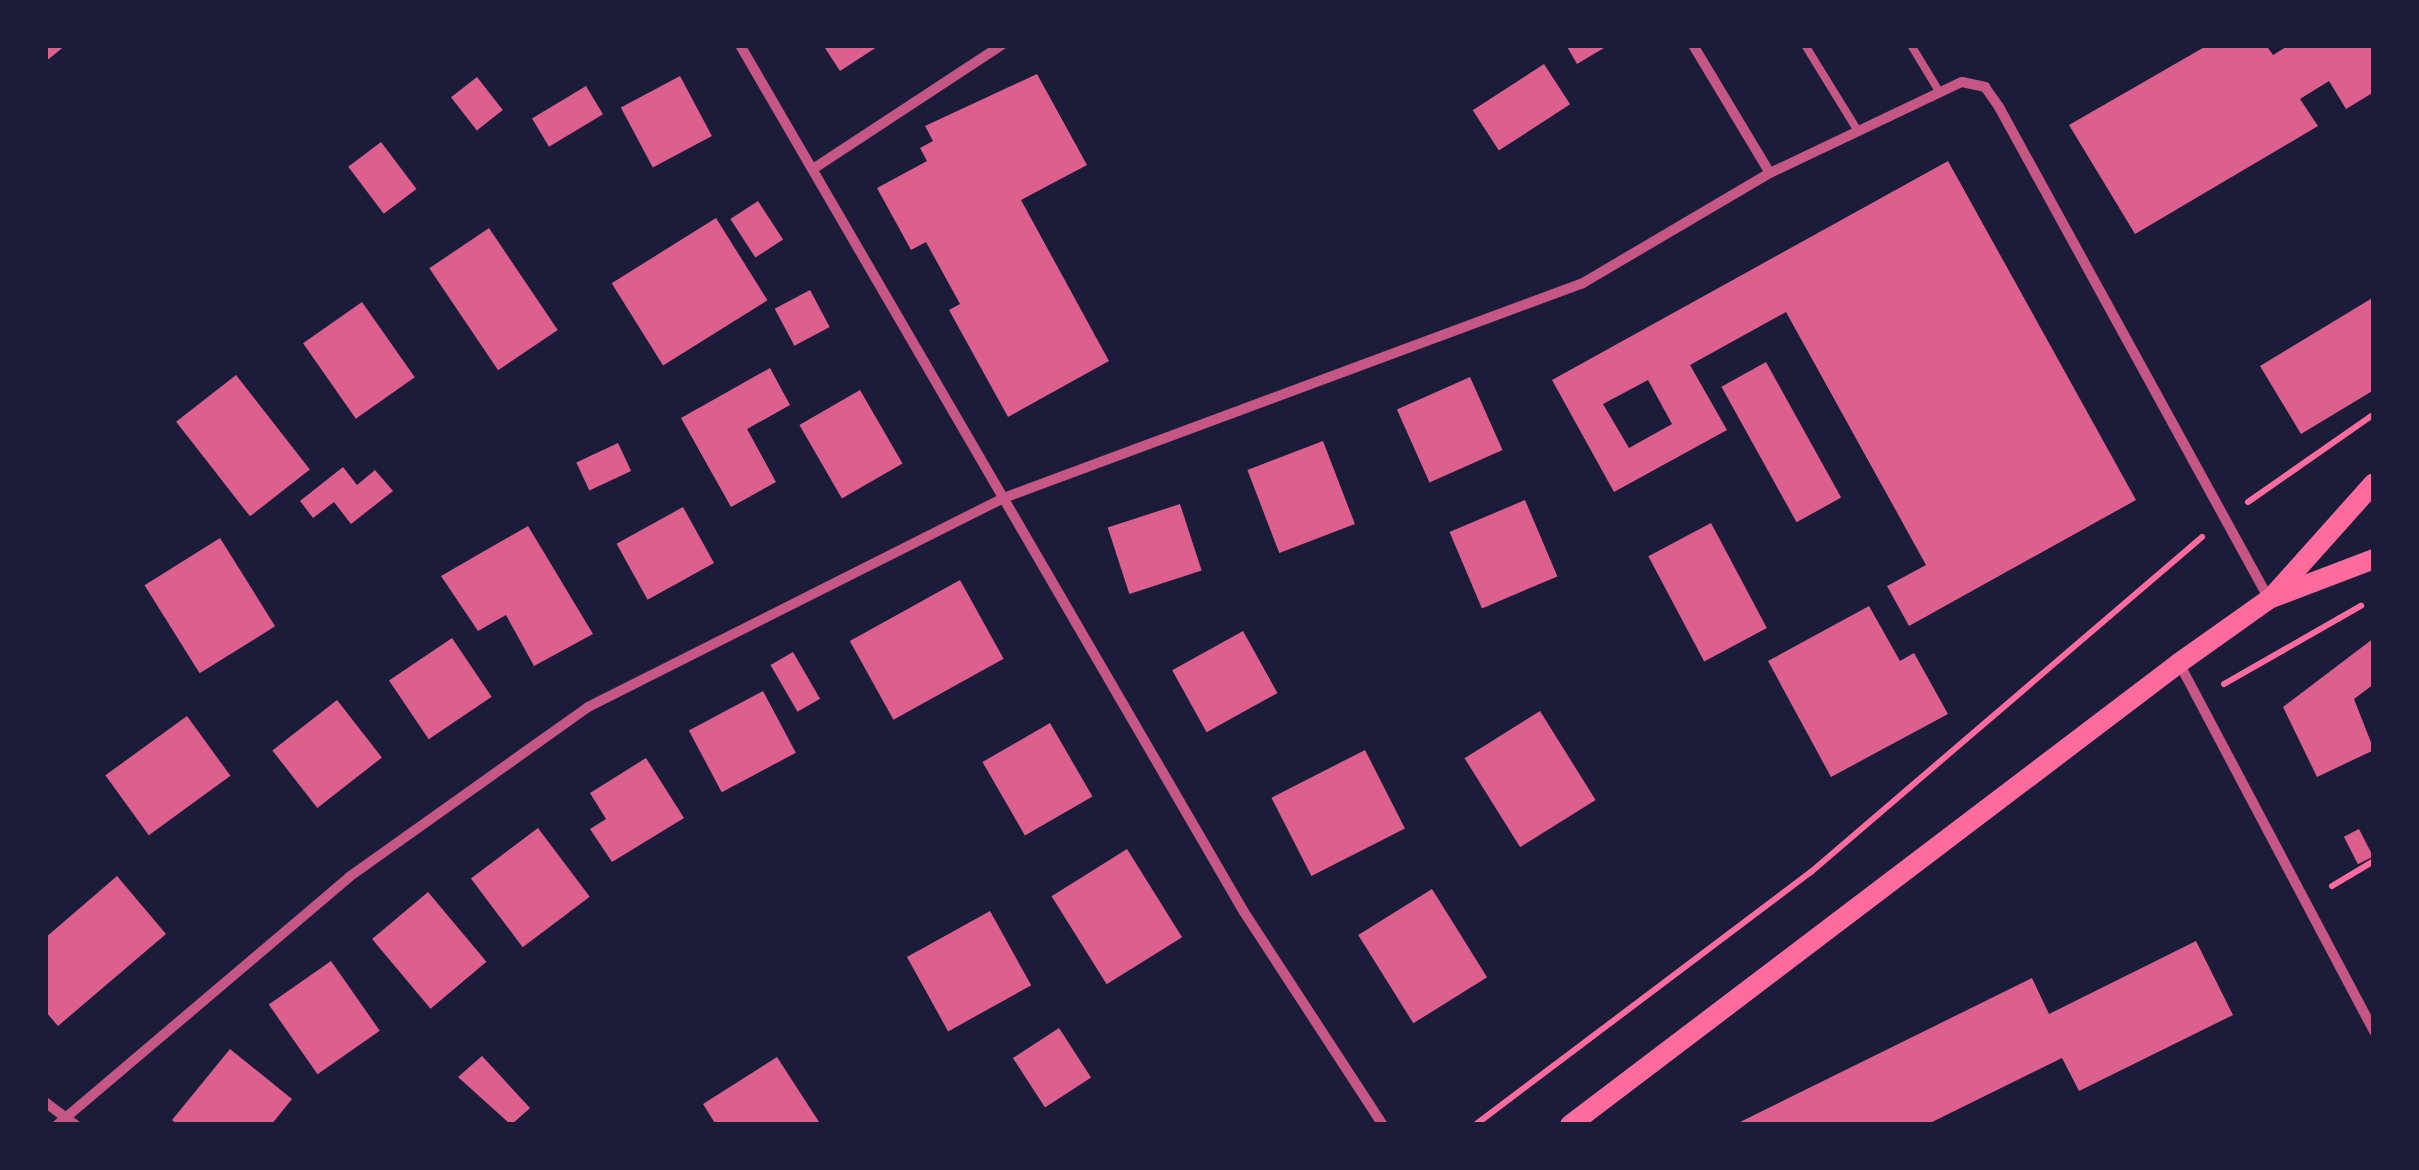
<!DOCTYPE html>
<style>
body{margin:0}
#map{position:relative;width:2419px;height:1170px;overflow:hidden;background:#1b1b3a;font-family:"IBM Plex Serif",serif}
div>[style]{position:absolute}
.building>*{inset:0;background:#dd5f8e;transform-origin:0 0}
.path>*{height:6px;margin:-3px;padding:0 3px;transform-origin:3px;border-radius:3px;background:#ff6b9d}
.service>*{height:8px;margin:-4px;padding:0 4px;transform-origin:4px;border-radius:4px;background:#c65784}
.minor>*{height:10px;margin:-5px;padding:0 5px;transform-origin:5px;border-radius:5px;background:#c65784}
.secondary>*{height:20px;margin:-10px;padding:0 10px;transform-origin:10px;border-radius:10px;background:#ff6b9d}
span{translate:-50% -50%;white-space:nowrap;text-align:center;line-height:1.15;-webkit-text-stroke:10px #1b1b3a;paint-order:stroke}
.frame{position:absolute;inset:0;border:48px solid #1b1b3a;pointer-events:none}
</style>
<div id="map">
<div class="building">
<i style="clip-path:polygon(45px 45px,66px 45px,45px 62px)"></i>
<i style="clip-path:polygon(823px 45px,880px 45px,840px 71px)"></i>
<i style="clip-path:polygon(1566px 45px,1609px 45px,1577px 64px)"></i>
<i style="clip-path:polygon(2208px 45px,2266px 45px,2273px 55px,2289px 45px,2374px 45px,2374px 92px,2346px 109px,2329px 81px,2300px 99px,2318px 126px,2135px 234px,2069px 125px)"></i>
<i style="left:1544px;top:64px;width:48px;height:85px;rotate:57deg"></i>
<i style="clip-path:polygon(1037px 74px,1087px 165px,1021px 200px,1109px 361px,1008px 417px,949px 310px,960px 304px,926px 242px,911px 250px,877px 188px,927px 161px,920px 148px,933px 141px,925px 126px)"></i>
<i style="left:680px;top:76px;width:68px;height:67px;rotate:62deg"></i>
<i style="left:477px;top:77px;width:42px;height:33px;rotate:52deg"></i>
<i style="left:586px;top:86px;width:33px;height:63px;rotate:59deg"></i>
<i style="left:381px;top:142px;width:59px;height:41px;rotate:53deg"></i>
<i style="clip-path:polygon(evenodd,1948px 161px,2136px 500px,1909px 626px,1887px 586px,1926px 565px,1786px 312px,1690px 365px,1727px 430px,1614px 492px,1552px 380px,1948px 161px,1648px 380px,1672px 424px,1629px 448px,1603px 404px,1648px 380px)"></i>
<i style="left:758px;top:201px;width:46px;height:33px;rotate:57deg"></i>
<i style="left:716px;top:218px;width:97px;height:123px;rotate:58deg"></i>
<i style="left:489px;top:228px;width:123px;height:72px;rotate:56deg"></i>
<i style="left:810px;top:290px;width:42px;height:40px;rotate:62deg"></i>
<i style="clip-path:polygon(2374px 297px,2374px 390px,2301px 434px,2260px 366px)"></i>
<i style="left:362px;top:302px;width:92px;height:72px;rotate:55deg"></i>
<i style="left:1766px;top:362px;width:155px;height:51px;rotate:61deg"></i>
<i style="clip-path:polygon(770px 368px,790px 405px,747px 429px,776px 482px,731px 507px,681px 418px)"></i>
<i style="left:236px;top:375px;width:120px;height:76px;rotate:52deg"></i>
<i style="left:1470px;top:377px;width:80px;height:80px;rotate:66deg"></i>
<i style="left:860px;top:390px;width:85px;height:70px;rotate:60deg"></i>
<i style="left:1323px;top:441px;width:89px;height:81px;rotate:69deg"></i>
<i style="left:618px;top:443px;width:31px;height:46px;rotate:65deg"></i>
<i style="clip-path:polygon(343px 467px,357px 485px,375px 470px,393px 491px,351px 524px,334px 502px,313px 518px,300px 501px)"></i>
<i style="left:1525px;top:500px;width:83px;height:82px;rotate:67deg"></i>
<i style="left:1180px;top:504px;width:70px;height:76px;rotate:72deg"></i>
<i style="left:683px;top:507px;width:64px;height:76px;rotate:61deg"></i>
<i style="left:1711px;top:523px;width:119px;height:71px;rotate:62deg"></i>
<i style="clip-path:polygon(528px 526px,593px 634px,534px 666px,506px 615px,478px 631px,441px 576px)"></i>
<i style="left:220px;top:538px;width:104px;height:89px;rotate:58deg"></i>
<i style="left:960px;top:580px;width:90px;height:126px;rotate:61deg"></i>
<i style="clip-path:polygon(1869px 606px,1900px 661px,1914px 653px,1948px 714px,1831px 777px,1768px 661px)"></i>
<i style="left:1243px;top:631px;width:71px;height:81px;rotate:61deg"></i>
<i style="left:452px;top:638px;width:71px;height:76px;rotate:56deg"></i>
<i style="clip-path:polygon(2374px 638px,2374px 684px,2354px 699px,2374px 750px,2317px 777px,2283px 707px)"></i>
<i style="left:793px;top:652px;width:54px;height:26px;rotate:60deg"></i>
<i style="left:763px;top:691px;width:70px;height:84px;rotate:62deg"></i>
<i style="left:337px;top:700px;width:73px;height:82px;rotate:52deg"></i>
<i style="left:1540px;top:711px;width:105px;height:89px;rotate:58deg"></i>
<i style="left:187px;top:716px;width:74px;height:101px;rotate:54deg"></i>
<i style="left:1050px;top:723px;width:85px;height:78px;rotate:60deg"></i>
<i style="left:1365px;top:750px;width:88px;height:105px;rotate:63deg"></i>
<i style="clip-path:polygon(646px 758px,684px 818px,612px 862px,590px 829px,606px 819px,590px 793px)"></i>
<i style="left:538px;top:828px;width:86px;height:84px;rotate:53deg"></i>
<i style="left:2359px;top:829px;width:31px;height:17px;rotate:63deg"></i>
<i style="left:1127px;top:849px;width:104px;height:89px;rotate:58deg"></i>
<i style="clip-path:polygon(117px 876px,166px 934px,58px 1026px,45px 1011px,45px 938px)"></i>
<i style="left:1432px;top:889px;width:104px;height:87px;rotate:58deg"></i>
<i style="left:428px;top:892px;width:91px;height:73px;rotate:50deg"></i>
<i style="left:990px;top:911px;width:85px;height:95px;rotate:61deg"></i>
<i style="clip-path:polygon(2196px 941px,2233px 1015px,2079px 1091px,2062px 1058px,1926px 1125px,1734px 1125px,2032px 978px,2049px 1014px)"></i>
<i style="left:331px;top:961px;width:85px;height:76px;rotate:55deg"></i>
<i style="left:1059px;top:1028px;width:59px;height:55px;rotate:57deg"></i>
<i style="clip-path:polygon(230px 1049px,292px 1099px,271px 1125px,178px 1125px,172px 1120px)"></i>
<i style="clip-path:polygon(482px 1056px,530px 1108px,511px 1125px,458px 1077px)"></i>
<i style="clip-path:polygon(777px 1057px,821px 1125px,716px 1125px,703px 1104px)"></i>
</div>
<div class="path">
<i style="left:2248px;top:502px;width:154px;rotate:-34.9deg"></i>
<i style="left:2224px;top:684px;width:158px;rotate:-29.7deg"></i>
<i style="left:2332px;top:886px;width:49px;rotate:-30.8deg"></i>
<i style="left:1475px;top:1125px;width:421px;rotate:-37deg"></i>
<i style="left:1811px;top:872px;width:515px;rotate:-40.59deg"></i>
</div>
<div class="service">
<i style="left:1805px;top:45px;width:97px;rotate:58.4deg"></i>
<i style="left:1911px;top:45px;width:50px;rotate:58.8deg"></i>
</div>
<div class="minor">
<i style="left:740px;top:45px;width:1003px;rotate:59.83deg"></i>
<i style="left:1244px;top:912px;width:254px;rotate:56.9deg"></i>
<i style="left:1693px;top:45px;width:149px;rotate:59deg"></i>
<i style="left:816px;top:167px;width:222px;rotate:-33.3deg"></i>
<i style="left:2179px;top:663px;width:417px;rotate:62.1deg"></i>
<i style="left:45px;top:1102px;width:39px;rotate:37deg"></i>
<i style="left:57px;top:1125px;width:383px;rotate:-40.3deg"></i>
<i style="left:349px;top:877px;width:293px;rotate:-35.4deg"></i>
<i style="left:588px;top:707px;width:462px;rotate:-26.7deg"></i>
<i style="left:1001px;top:499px;width:621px;rotate:-20.36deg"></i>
<i style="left:1583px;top:283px;width:217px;rotate:-30.5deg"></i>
<i style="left:1770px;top:173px;width:212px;rotate:-25.4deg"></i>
<i style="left:1962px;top:82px;width:24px;rotate:12deg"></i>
<i style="left:1985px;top:87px;width:24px;rotate:55deg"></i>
<i style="left:1999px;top:107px;width:561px;rotate:61.24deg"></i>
</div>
<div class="secondary">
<i style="left:2271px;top:598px;width:154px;rotate:-48.2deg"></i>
<i style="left:1570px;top:1125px;width:764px;rotate:-37.18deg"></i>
<i style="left:2179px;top:663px;width:110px;rotate:-35.4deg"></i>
<i style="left:2269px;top:599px;width:112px;rotate:-20.9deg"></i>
</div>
<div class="frame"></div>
</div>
